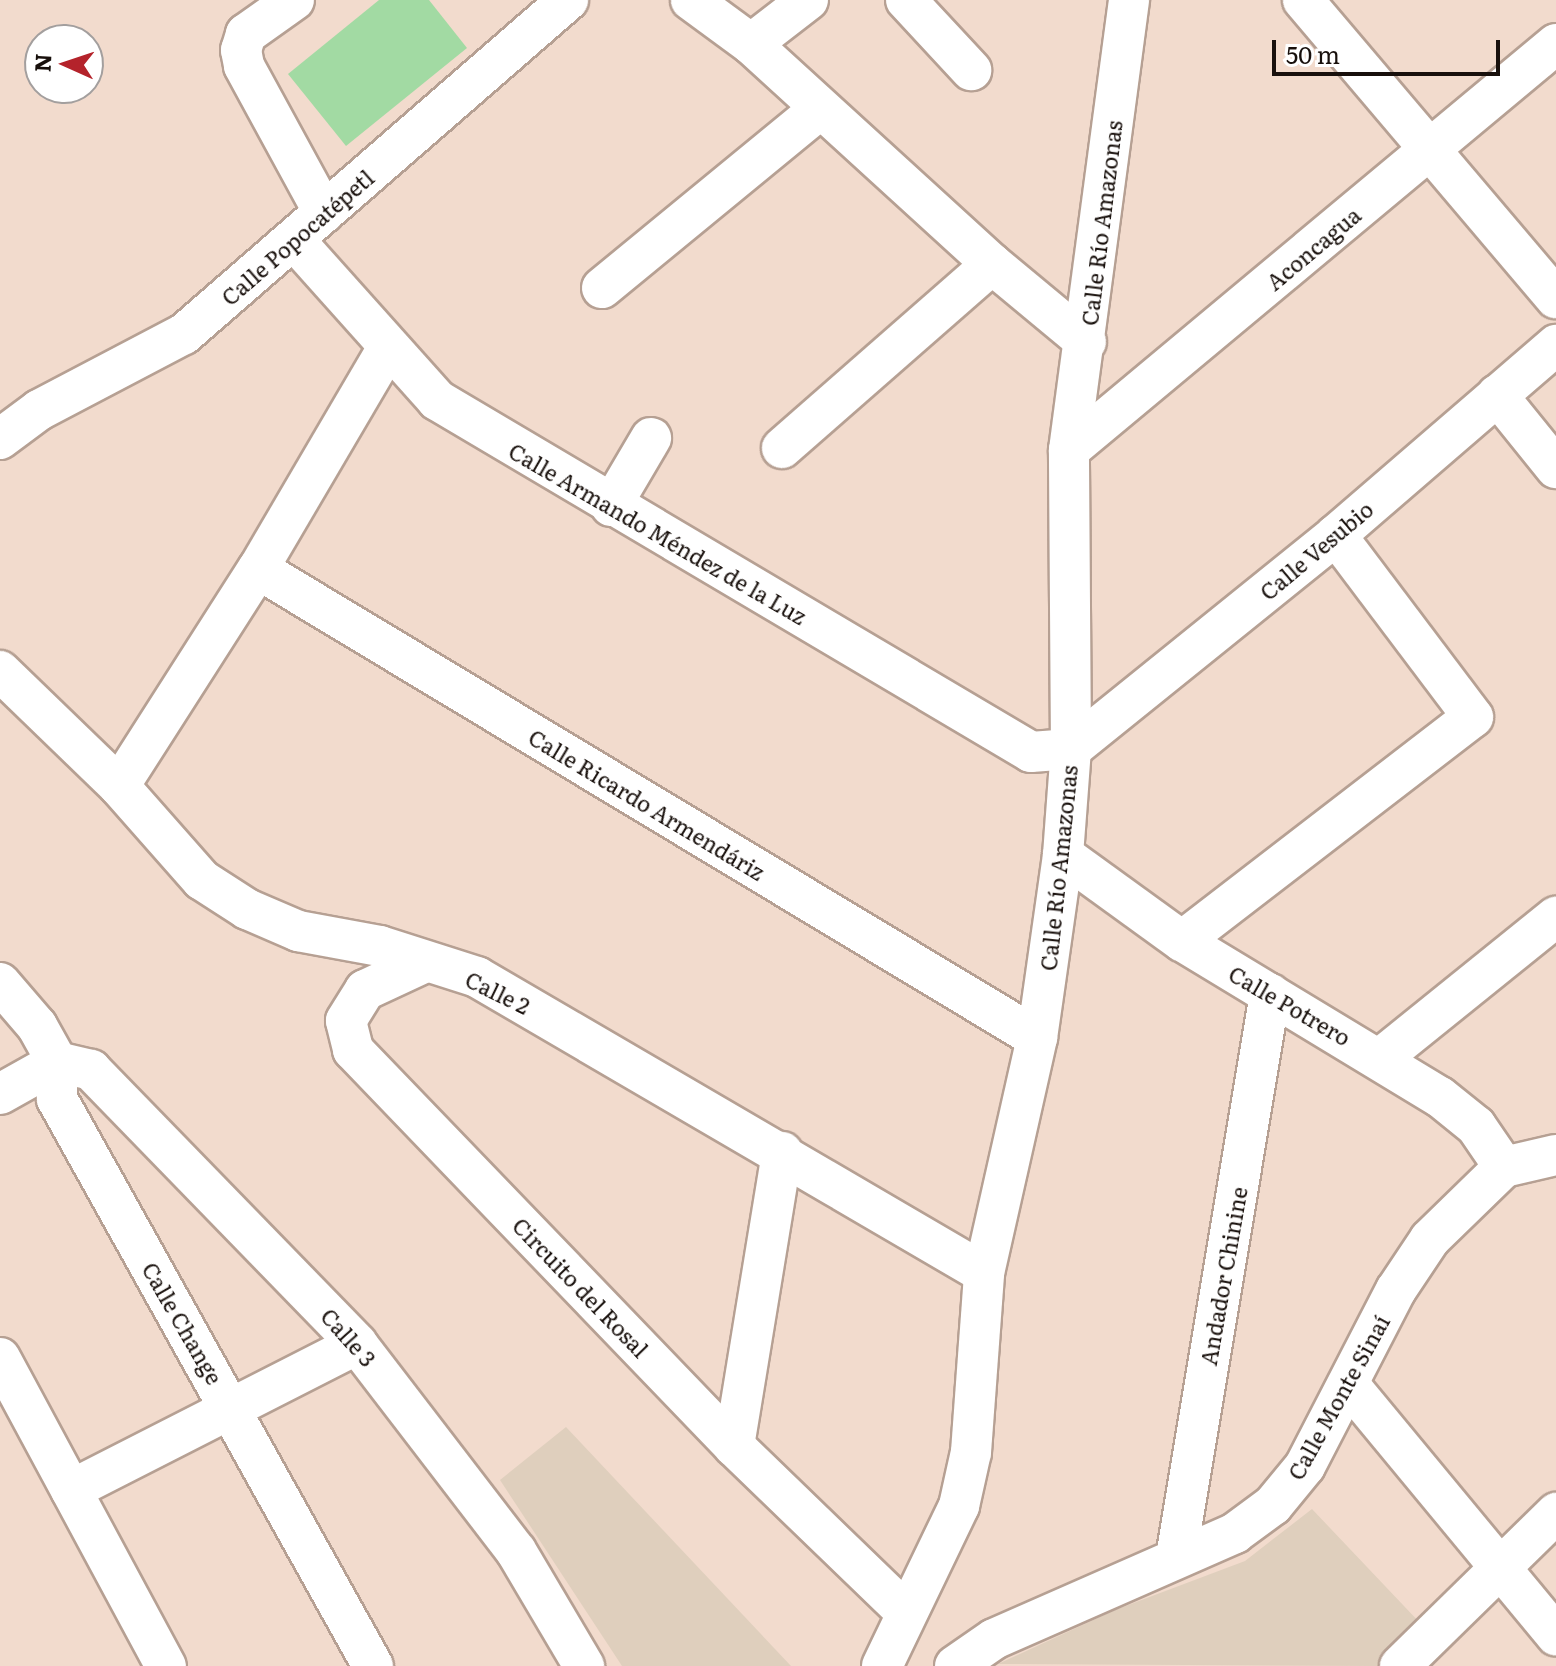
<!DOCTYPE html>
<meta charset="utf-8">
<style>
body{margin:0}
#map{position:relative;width:1556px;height:1666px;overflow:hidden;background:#f2dbcd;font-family:Literata,serif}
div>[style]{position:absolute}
.education>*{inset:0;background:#dfcfbd}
.green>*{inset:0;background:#a2daa3}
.roads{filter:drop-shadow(2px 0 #b6a093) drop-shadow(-2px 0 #b6a093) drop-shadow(0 2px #b6a093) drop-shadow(0 -2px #b6a093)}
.minor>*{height:40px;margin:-20px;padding:0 20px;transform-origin:20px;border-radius:20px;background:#fff}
span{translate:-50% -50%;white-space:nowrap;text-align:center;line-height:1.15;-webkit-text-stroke:8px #fff;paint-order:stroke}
.street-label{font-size:22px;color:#18100c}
.north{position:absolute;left:24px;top:24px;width:80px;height:80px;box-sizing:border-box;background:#fff;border:2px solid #a39f9e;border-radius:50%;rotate:273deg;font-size:22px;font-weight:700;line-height:32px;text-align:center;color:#18100c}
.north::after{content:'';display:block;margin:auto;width:28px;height:36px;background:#b4232b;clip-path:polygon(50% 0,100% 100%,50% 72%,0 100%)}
.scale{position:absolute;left:1272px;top:40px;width:228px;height:36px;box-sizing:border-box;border:4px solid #18100c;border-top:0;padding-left:10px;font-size:24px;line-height:28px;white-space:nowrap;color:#18100c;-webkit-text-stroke:6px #fff;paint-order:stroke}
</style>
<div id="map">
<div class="education">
<i style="clip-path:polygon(566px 1427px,791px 1666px,622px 1666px,500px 1480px)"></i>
<i style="clip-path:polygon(1312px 1509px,1422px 1625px,1378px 1666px,998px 1664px,1115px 1610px,1245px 1561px)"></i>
</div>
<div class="green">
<i style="clip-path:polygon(379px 0,429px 0,467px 48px,346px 146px,288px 74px)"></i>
</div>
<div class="roads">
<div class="minor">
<i style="left:294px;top:0;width:59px;rotate:144.7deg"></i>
<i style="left:246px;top:34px;width:17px;rotate:107deg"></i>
<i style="left:241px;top:50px;width:16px;rotate:79deg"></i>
<i style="left:244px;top:66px;width:167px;rotate:61.4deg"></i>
<i style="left:691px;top:0;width:74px;rotate:36.3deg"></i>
<i style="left:751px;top:44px;width:326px;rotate:42.4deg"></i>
<i style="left:992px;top:264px;width:122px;rotate:39.7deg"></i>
<i style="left:906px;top:0;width:96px;rotate:47.1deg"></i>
<i style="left:1303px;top:0;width:391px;rotate:49.7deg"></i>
<i style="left:751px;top:44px;width:72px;rotate:-37.7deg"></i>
<i style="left:295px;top:241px;width:213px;rotate:48.2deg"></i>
<i style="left:437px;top:400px;width:690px;rotate:30.65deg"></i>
<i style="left:1031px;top:752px;width:40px;rotate:-4.3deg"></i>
<i style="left:1071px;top:749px;width:341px;rotate:-38.9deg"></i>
<i style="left:1336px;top:535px;width:291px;rotate:-40.8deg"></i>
<i style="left:602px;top:288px;width:282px;rotate:-39.4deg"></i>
<i style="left:1497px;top:395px;width:94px;rotate:51.1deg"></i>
<i style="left:0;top:439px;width:49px;rotate:-36.6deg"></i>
<i style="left:39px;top:410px;width:164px;rotate:-27.7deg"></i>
<i style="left:184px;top:334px;width:509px;rotate:-41.02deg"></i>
<i style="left:782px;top:448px;width:279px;rotate:-41.2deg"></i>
<i style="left:1069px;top:450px;width:634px;rotate:-39.82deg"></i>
<i style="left:611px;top:506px;width:79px;rotate:-59.5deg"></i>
<i style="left:258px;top:569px;width:909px;rotate:31.05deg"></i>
<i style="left:0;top:671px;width:165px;rotate:44deg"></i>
<i style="left:119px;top:786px;width:125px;rotate:48.6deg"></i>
<i style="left:202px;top:880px;width:54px;rotate:32.8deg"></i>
<i style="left:247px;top:909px;width:56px;rotate:23.3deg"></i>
<i style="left:298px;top:931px;width:83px;rotate:10.4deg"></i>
<i style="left:380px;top:946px;width:102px;rotate:17.7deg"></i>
<i style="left:477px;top:977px;width:587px;rotate:30.28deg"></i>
<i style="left:119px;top:786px;width:258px;rotate:-57.4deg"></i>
<i style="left:258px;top:569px;width:257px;rotate:-59.6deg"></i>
<i style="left:1063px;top:855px;width:147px;rotate:35.9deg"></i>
<i style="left:1182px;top:941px;width:301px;rotate:31.2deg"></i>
<i style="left:1440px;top:1097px;width:46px;rotate:38.9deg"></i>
<i style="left:1476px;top:1126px;width:50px;rotate:55.7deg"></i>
<i style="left:1182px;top:941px;width:367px;rotate:-37.6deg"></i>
<i style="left:1473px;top:717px;width:228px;rotate:-127deg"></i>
<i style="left:423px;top:963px;width:64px;rotate:155deg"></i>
<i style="left:365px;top:990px;width:36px;rotate:122deg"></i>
<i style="left:346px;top:1021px;width:30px;rotate:76deg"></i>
<i style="left:353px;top:1050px;width:550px;rotate:46.11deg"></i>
<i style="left:734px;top:1446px;width:239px;rotate:44deg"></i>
<i style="left:0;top:983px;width:57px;rotate:49.3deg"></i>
<i style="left:37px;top:1026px;width:41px;rotate:60.9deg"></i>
<i style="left:57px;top:1062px;width:37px;rotate:90deg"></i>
<i style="left:57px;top:1099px;width:649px;rotate:60.87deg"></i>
<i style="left:1381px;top:1058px;width:225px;rotate:-38.9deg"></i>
<i style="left:0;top:1094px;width:65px;rotate:-29.3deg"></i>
<i style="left:57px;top:1062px;width:35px;rotate:13deg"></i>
<i style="left:91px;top:1070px;width:382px;rotate:45.8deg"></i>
<i style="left:357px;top:1344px;width:261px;rotate:52.5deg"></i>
<i style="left:516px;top:1551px;width:134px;rotate:59.4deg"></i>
<i style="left:0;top:1358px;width:350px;rotate:61.7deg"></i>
<i style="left:1349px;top:1385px;width:325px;rotate:50.4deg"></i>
<i style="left:734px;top:1446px;width:298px;rotate:-80.7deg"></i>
<i style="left:71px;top:1490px;width:321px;rotate:-27deg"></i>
<i style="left:1176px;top:1558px;width:572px;rotate:-80.54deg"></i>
<i style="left:882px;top:1666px;width:178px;rotate:-64.3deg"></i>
<i style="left:959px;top:1506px;width:55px;rotate:-77.5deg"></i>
<i style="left:971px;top:1452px;width:179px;rotate:-85.8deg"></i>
<i style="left:984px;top:1273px;width:241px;rotate:-77.3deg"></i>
<i style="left:1037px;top:1038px;width:185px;rotate:-81.9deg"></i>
<i style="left:1063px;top:855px;width:106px;rotate:-85.7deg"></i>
<i style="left:1071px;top:749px;width:299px;rotate:-90.4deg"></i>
<i style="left:1069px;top:450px;width:454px;rotate:-82.4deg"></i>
<i style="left:955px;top:1666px;width:47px;rotate:-34.7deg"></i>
<i style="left:994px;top:1639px;width:263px;rotate:-23.7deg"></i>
<i style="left:1235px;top:1533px;width:47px;rotate:-36.4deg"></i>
<i style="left:1273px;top:1505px;width:50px;rotate:-50.6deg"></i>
<i style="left:1305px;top:1466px;width:198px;rotate:-62.7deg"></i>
<i style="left:1396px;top:1290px;width:61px;rotate:-56.3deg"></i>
<i style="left:1430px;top:1239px;width:103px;rotate:-44.2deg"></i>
<i style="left:1504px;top:1167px;width:53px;rotate:-13deg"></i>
<i style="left:1400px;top:1666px;width:219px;rotate:-44.4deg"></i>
</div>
</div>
<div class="street-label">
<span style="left:1101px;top:223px;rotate:-83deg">Calle Río Amazonas</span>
<span style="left:297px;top:237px;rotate:-41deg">Calle Popocatépetl</span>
<span style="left:1313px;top:248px;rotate:-40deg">Aconcagua</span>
<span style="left:658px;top:533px;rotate:30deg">Calle Armando Méndez de la Luz</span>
<span style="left:1316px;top:550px;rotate:-40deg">Calle Vesubio</span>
<span style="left:647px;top:804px;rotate:31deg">Calle Ricardo Armendáriz</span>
<span style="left:1058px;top:868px;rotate:-84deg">Calle Río Amazonas</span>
<span style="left:498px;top:992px;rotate:26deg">Calle 2</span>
<span style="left:1290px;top:1005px;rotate:30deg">Calle Potrero</span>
<span style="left:1223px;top:1276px;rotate:-80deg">Andador Chinine</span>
<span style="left:581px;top:1287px;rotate:46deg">Circuito del Rosal</span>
<span style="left:183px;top:1323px;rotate:60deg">Calle Change</span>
<span style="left:349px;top:1337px;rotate:48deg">Calle 3</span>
<span style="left:1338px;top:1397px;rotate:-61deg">Calle Monte Sinaí</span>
</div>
<div class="north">N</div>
<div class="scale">50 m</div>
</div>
